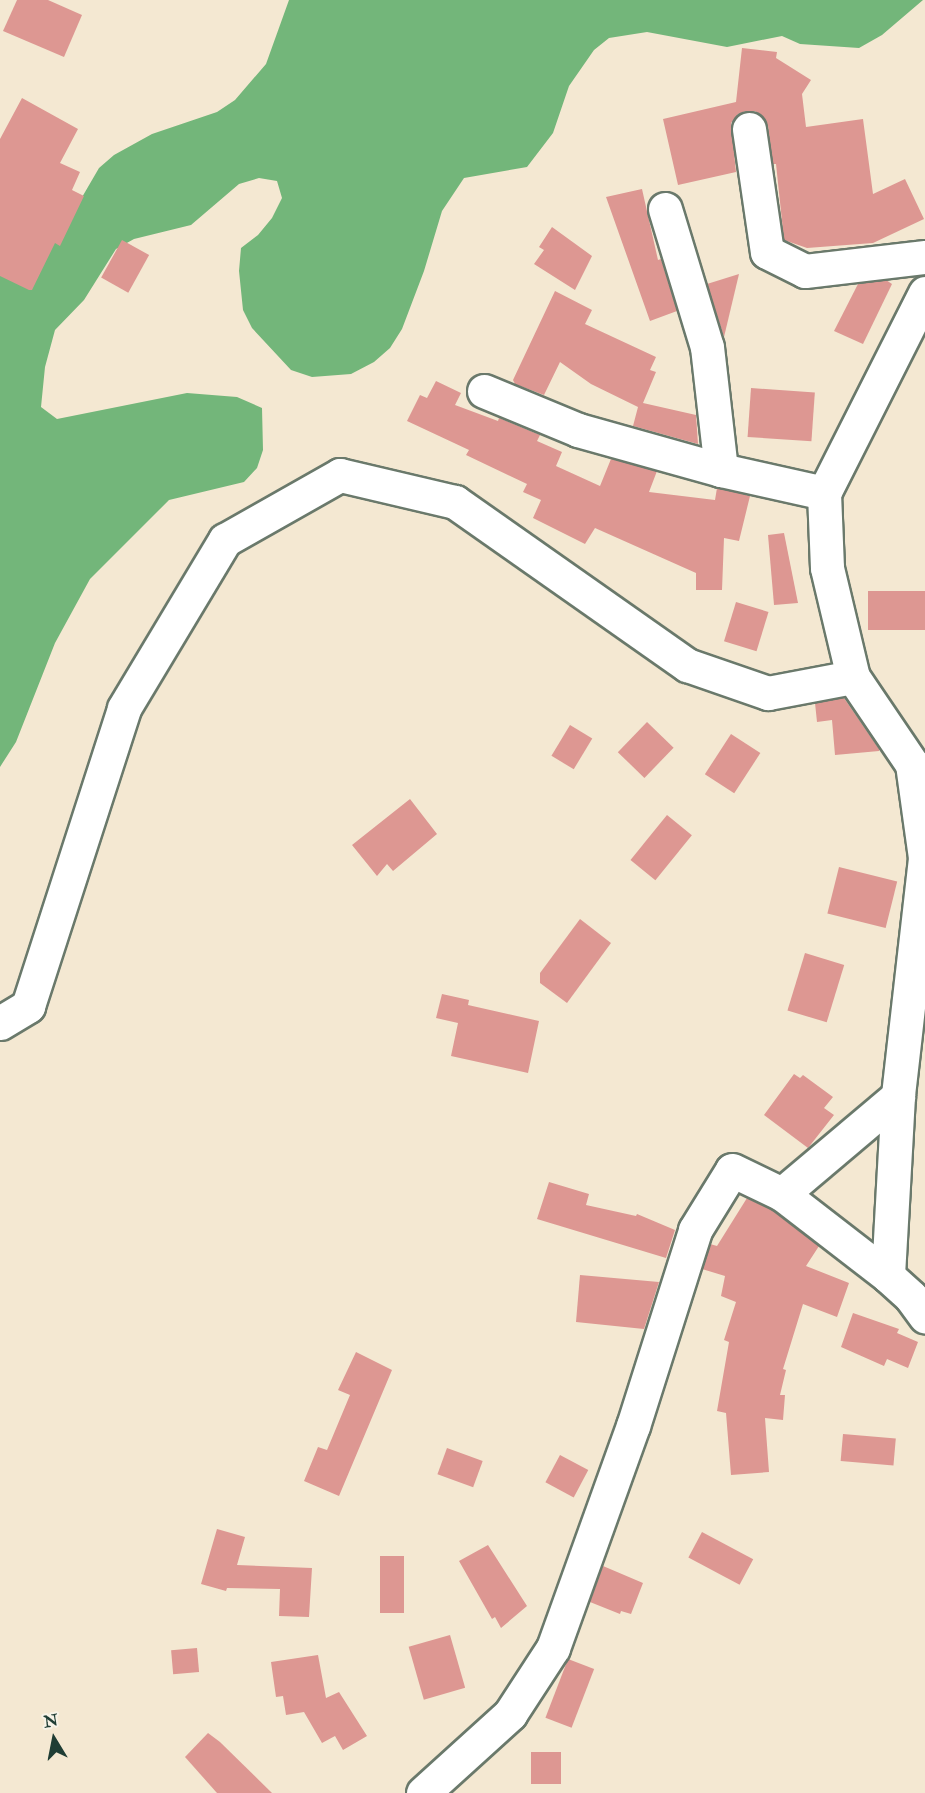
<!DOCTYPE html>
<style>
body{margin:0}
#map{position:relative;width:925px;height:1793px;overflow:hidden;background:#f4e8d2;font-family:"IM FELL Double Pica",serif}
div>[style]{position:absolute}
.forest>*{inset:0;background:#73b67a}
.building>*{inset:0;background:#dd9792;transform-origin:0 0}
.roads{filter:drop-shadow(2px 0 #6a796b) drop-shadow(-2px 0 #6a796b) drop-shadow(0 2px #6a796b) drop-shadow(0 -2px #6a796b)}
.street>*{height:33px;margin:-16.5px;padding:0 16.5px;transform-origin:16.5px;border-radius:16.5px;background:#fff}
span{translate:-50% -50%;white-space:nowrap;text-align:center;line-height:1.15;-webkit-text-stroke:5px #f7f3e8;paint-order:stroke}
.north{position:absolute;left:24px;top:1709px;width:60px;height:60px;-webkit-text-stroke:4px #f7f3e8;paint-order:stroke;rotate:350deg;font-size:16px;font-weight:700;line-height:24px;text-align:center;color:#1f3d34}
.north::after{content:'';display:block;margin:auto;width:21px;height:27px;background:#1f3d34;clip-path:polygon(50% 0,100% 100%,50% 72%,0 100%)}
</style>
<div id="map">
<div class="forest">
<i style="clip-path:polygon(289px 0,923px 0,882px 35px,859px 48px,800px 44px,782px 36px,727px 47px,647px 32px,609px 38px,594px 50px,569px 86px,553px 133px,527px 167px,464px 178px,442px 211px,424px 271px,402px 329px,390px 348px,374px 362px,351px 374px,312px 377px,291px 370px,252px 328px,243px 310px,239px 271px,241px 248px,258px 235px,272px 218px,282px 198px,277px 181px,259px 178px,239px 184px,191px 225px,134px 239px,116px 249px,84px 300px,55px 330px,45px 367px,41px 407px,57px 419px,187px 393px,237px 397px,262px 408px,263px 450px,257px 468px,244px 482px,169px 500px,90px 579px,55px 643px,16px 742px,0 767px,0 271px,67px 223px,99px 168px,114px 155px,152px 134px,217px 112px,235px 100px,266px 64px)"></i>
</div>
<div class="building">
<i style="clip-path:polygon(17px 0,48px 0,82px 15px,64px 57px,3px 31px)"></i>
<i style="clip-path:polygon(742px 48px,777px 52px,776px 58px,811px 80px,802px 94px,806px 127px,863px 119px,873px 194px,905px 179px,924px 219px,873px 243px,807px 248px,784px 240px,776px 164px,773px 164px,768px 126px,763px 117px,755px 111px,746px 111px,738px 114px,731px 123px,736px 172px,678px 185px,663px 119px,736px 102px)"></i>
<i style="clip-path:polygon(22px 98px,78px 129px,60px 163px,80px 172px,72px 190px,84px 196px,60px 246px,55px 243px,32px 290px,29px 290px,0 276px,0 139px)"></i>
<i style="clip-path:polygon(642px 189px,658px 260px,661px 259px,677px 311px,650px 321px,606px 197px)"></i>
<i style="clip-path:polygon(552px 227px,592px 256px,575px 290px,534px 264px,544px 250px,539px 247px)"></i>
<i style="left:122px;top:240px;width:31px;height:43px;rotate:29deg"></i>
<i style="clip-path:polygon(739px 274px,724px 337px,707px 284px)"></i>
<i style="clip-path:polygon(886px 280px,892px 284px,863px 344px,834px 331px,858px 284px)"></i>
<i style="clip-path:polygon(555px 291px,592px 310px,585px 324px,656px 357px,650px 370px,656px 372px,643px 403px,696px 415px,698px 444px,633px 426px,638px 407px,591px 384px,560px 362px,544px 395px,515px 384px,513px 380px)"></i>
<i style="clip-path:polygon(436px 381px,461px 393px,455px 405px,498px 421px,499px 418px,540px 435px,537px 441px,562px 452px,556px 466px,600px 486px,611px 459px,657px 471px,649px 492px,715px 500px,717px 488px,750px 496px,739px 541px,724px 538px,722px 590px,696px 590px,696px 573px,595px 528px,585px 544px,533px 518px,541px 500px,523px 492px,527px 484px,466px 455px,469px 450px,407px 421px,420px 395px,427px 398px)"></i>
<i style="left:751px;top:388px;width:64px;height:49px;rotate:4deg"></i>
<i style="clip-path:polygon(784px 533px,798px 603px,774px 605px,768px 535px)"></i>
<i style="left:925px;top:591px;width:39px;height:57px;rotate:90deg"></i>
<i style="left:736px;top:602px;width:34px;height:41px;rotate:17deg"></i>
<i style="clip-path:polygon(844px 698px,879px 749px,879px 751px,835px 755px,832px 720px,817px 722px,815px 703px)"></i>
<i style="left:647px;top:722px;width:37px;height:42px;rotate:44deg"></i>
<i style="left:570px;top:725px;width:26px;height:36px;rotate:31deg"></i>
<i style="left:731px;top:734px;width:35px;height:48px;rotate:33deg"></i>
<i style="clip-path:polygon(410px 799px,437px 834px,393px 871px,387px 864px,377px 876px,352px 845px)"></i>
<i style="left:667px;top:815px;width:32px;height:58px;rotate:39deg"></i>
<i style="left:839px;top:867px;width:60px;height:48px;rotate:14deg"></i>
<i style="clip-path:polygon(580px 919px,611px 943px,567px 1003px,540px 983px,540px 973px)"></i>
<i style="left:805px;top:953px;width:41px;height:60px;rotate:17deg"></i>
<i style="clip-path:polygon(442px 994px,469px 1000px,468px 1005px,539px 1021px,528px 1073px,451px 1056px,458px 1023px,436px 1018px)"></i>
<i style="clip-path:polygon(794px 1074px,800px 1078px,803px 1075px,833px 1097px,824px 1108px,834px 1115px,808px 1148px,764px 1115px)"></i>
<i style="clip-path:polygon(549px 1182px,589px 1194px,586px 1205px,636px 1216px,637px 1214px,675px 1230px,666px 1258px,537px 1219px)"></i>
<i style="clip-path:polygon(747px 1198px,772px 1210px,819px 1246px,806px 1266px,849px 1283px,837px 1317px,803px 1304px,783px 1369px,786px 1370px,780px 1395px,785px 1395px,783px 1420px,765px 1418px,769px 1472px,731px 1475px,726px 1413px,717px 1411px,729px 1342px,724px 1340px,736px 1302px,721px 1296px,725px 1276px,702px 1269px,710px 1244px,717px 1246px)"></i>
<i style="clip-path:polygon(580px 1275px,659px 1282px,644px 1329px,576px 1322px)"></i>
<i style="clip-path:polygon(853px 1313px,899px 1329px,897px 1333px,918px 1342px,908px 1368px,887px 1359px,884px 1366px,841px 1347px)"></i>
<i style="clip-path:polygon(356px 1352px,392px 1370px,339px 1496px,304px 1481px,318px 1447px,327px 1450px,350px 1395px,338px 1390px)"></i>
<i style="left:843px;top:1434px;width:53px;height:27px;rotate:5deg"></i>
<i style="left:447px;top:1448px;width:38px;height:28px;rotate:20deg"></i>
<i style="left:560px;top:1455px;width:32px;height:31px;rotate:28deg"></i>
<i style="clip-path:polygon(217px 1529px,245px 1537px,237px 1565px,312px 1568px,309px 1617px,279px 1616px,280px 1589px,227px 1588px,226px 1591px,201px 1584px)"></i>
<i style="left:702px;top:1532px;width:58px;height:29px;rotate:28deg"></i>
<i style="clip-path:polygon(488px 1545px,527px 1606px,501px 1628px,495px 1617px,492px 1619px,459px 1561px)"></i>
<i style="left:380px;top:1556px;width:24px;height:57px"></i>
<i style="clip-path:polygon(603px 1566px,643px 1583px,631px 1614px,621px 1611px,620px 1614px,590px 1602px)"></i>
<i style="left:450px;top:1635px;width:55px;height:43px;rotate:74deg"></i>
<i style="left:197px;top:1648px;width:24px;height:26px;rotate:85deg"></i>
<i style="clip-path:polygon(318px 1655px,326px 1698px,339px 1692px,367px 1736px,343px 1750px,335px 1736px,322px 1743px,304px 1712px,286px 1715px,283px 1696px,276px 1697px,271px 1662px)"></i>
<i style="left:568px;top:1659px;width:28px;height:63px;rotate:21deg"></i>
<i style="clip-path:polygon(208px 1733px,220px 1742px,272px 1793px,217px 1793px,185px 1757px)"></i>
<i style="left:531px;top:1752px;width:30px;height:32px"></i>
</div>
<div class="roads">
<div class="street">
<i style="left:749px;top:129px;width:124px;rotate:81.7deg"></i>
<i style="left:767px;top:252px;width:42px;rotate:26.6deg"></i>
<i style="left:805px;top:271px;width:121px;rotate:-6.7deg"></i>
<i style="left:665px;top:209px;width:144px;rotate:73.1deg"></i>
<i style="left:707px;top:347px;width:124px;rotate:83.5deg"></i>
<i style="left:925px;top:293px;width:224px;rotate:116.8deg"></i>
<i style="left:824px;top:493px;width:75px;rotate:87.7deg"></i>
<i style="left:827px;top:568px;width:112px;rotate:76.6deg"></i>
<i style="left:853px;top:677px;width:105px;rotate:55.9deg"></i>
<i style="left:912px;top:764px;width:95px;rotate:82.1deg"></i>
<i style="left:925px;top:858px;width:240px;rotate:96.5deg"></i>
<i style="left:898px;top:1096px;width:180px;rotate:93.2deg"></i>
<i style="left:888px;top:1276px;width:31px;rotate:42deg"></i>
<i style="left:911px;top:1297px;width:24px;rotate:54deg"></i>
<i style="left:484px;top:391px;width:102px;rotate:22.5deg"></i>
<i style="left:578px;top:430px;width:148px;rotate:15.6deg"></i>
<i style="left:721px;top:470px;width:106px;rotate:12.6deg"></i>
<i style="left:0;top:1023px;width:33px;rotate:-31deg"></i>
<i style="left:28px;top:1006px;width:313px;rotate:-72.1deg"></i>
<i style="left:124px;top:708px;width:196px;rotate:-59deg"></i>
<i style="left:225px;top:540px;width:132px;rotate:-29.5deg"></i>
<i style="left:340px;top:475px;width:118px;rotate:13.2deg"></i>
<i style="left:455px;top:502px;width:284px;rotate:35.1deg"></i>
<i style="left:687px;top:665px;width:86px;rotate:19.1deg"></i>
<i style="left:768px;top:693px;width:86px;rotate:-10.7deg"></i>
<i style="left:782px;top:1194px;width:152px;rotate:-40.2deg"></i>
<i style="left:423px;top:1793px;width:118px;rotate:-42.2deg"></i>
<i style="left:510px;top:1714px;width:79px;rotate:-56.9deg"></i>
<i style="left:553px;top:1648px;width:236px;rotate:-70.2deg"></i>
<i style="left:633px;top:1426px;width:206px;rotate:-72.4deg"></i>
<i style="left:695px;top:1230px;width:70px;rotate:-58.3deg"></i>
<i style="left:732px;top:1170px;width:55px;rotate:25.6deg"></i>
<i style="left:782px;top:1194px;width:134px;rotate:37.7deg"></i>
</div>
</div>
<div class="north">N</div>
</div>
